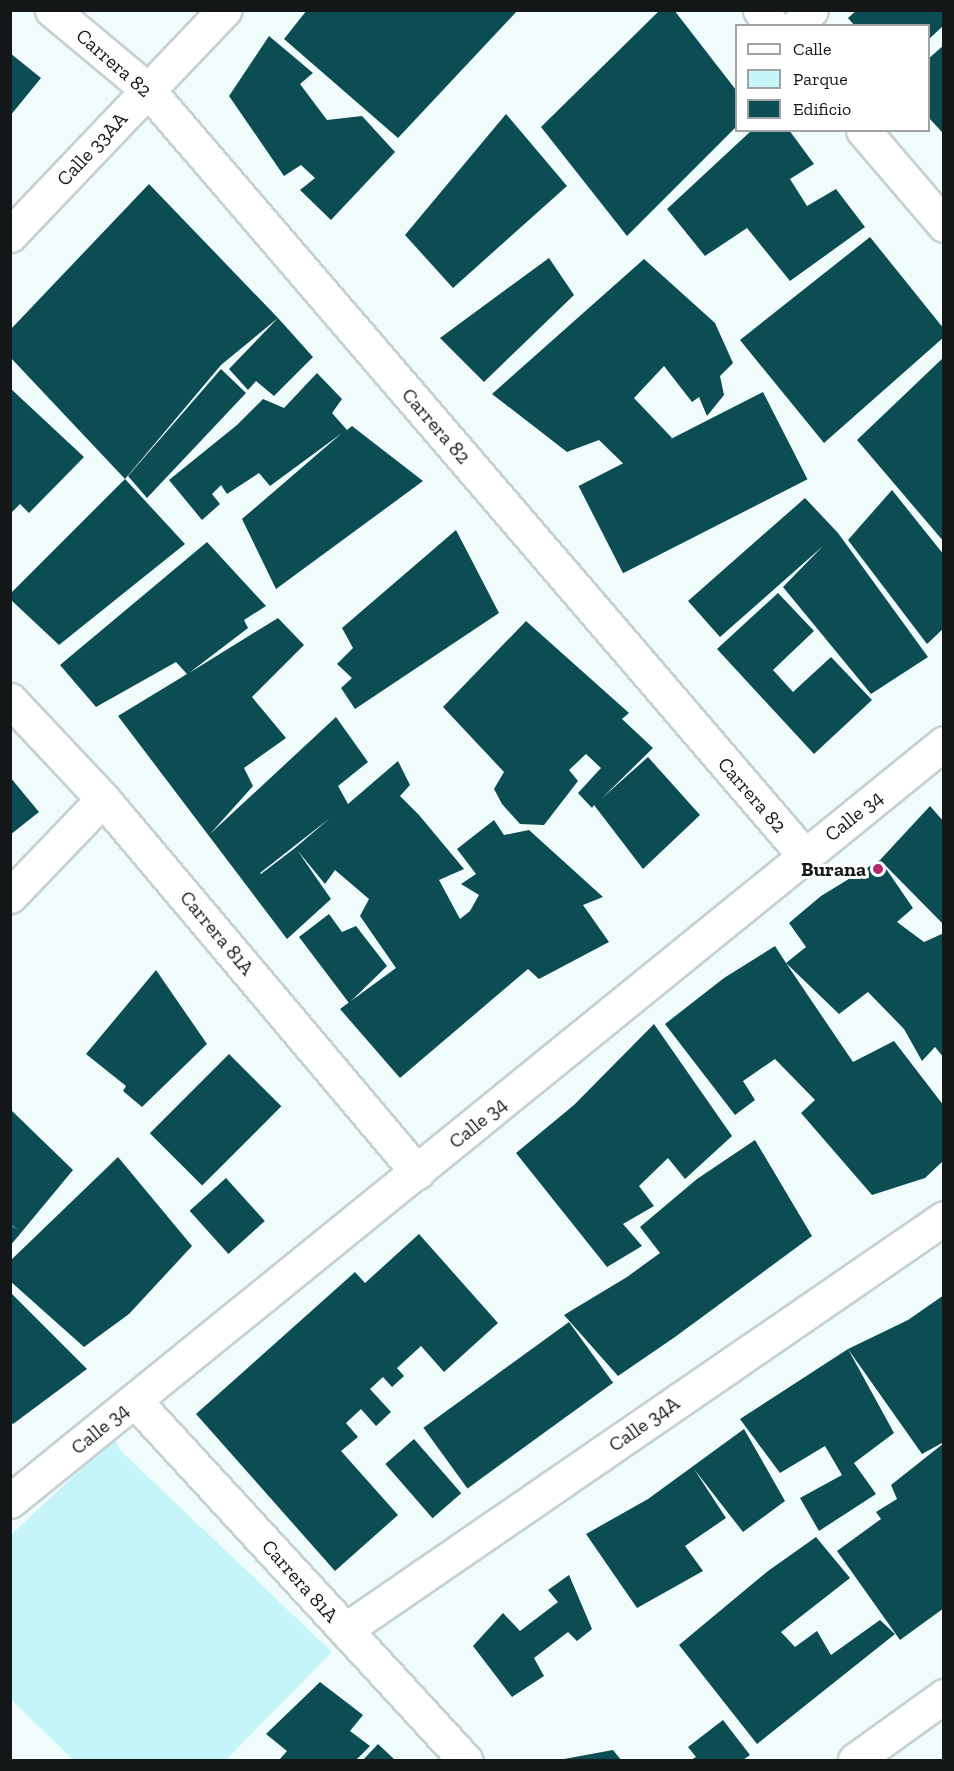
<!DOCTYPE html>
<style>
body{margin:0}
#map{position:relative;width:954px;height:1771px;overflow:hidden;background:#f0fbfc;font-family:"Zilla Slab",serif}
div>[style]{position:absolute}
.green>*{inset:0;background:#c6f5f9}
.building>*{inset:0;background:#0b4d53;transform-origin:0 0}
.roads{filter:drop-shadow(2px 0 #c6d1d2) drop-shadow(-2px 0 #c6d1d2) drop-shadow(0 2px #c6d1d2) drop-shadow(0 -2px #c6d1d2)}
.street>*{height:33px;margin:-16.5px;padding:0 16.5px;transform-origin:16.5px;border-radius:16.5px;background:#fff}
.dots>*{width:16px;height:16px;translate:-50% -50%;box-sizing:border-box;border:3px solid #fff;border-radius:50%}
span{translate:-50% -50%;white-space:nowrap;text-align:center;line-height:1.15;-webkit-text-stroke:6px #fff;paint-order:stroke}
.street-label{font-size:20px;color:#131718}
.poi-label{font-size:20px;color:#131718;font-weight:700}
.right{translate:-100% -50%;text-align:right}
.frame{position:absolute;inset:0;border:12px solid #131718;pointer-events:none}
.legend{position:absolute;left:735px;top:24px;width:195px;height:108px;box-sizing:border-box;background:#fff;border:2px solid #a1a2a3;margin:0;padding:8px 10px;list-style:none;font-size:18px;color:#131718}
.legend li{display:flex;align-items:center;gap:12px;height:30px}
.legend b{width:30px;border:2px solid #a1a2a3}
</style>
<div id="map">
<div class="green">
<i style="clip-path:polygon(114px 1438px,120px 1450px,332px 1652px,226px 1760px,73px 1760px,11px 1699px,11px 1535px)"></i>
</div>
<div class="building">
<i style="clip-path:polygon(307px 10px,518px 10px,398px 138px,284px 39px)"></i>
<i style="clip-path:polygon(660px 10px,674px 10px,736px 90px,736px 127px,627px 236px,541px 127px)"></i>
<i style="clip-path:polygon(857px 10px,944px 10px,944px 25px,928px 40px,928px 26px,855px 26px,848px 18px)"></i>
<i style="clip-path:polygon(269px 36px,313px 73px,300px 84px,327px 120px,362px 116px,395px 152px,331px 220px,300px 190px,315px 178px,301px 165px,284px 176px,229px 96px)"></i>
<i style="clip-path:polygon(944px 45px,944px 130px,942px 132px,928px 117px,928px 59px)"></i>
<i style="clip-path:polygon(10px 53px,41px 78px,10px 116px)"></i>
<i style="clip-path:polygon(506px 114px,567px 186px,453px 288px,405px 235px)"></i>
<i style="clip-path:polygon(752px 130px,789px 130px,814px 164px,790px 179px,807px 206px,836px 189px,865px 227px,790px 281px,747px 228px,705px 256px,667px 209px)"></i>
<i style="clip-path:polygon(149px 184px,278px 318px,313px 357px,274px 396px,256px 381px,248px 390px,229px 369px,278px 318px,221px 365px,125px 479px,10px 357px,10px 330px)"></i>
<i style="clip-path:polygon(870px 237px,944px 329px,944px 337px,824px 443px,740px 340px)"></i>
<i style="clip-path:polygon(549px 258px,574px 295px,484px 382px,440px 338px)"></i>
<i style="clip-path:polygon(644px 259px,715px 323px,733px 363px,720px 376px,724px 395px,707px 416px,699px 397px,692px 402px,664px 366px,634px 398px,672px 438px,634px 474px,599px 440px,567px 452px,492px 394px)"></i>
<i style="clip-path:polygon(944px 357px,944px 542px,857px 440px)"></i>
<i style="clip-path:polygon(221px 369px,246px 393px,147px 498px,128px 476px)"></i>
<i style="clip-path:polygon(317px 373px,342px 399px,332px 413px,347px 430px,352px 426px,423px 481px,276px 589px,242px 519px,342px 433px,270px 486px,259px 473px,227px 494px,221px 485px,212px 494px,220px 504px,202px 520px,169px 480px,237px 425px,263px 399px,284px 408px)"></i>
<i style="clip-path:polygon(10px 388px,84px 457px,29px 513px,20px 504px,10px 514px)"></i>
<i style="left:763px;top:392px;width:98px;height:207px;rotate:63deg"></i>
<i style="clip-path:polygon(125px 479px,185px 544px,59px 645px,10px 599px,10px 594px)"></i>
<i style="clip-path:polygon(892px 490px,944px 555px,944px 628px,927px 644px,848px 540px)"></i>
<i style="clip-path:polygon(805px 498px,838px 533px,928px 657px,871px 694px,783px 587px,823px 546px,720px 637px,688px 601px)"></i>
<i style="clip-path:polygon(456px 530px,499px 613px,355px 709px,341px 688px,352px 678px,337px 664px,353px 648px,342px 628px)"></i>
<i style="clip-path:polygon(evenodd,207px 542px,266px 606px,244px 620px,248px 628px,189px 673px,278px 618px,304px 645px,252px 697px,286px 738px,244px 768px,253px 786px,210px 834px,336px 717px,368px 762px,338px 786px,348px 804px,398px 761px,410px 785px,400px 796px,419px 815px,464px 869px,439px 880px,460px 919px,470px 911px,479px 895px,461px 884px,476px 874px,457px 849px,494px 820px,504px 835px,529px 830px,603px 897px,583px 905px,609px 942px,539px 979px,528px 969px,400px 1078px,340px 1009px,396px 968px,360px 916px,369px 899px,335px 870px,325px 884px,297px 850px,331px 899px,287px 939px,118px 716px,187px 674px,176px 662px,96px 707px,60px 665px,207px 542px,330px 818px,295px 848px,261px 874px,260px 873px,330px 818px)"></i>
<i style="clip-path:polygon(778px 593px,814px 631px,773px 670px,793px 692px,831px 657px,872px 700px,814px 754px,717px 649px)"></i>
<i style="clip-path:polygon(526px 621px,629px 713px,622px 719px,653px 748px,601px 799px,648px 757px,700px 815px,643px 869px,594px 805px,592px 808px,578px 793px,601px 768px,586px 754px,569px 770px,578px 781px,544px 825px,520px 824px,502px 804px,494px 789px,504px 772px,443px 707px)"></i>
<i style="clip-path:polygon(10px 777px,39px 812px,10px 835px)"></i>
<i style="clip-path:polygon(930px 806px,944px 822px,944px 925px,880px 860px,913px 908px,897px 922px,924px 942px,944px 933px,944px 1058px,935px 1047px,922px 1061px,904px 1029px,868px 992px,839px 1014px,786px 963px,853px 1062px,894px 1041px,944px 1106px,944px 1160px,925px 1178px,872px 1195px,801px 1113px,815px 1100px,775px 1059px,743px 1081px,755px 1100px,735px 1115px,665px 1024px,724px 978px,775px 946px,786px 963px,806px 947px,789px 923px,821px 896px,880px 860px)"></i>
<i style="clip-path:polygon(329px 914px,342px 932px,356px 926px,387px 966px,349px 1003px,299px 937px)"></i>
<i style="clip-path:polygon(156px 970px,207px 1044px,142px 1107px,123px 1091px,126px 1086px,86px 1054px)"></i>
<i style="clip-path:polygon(654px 1024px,732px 1136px,685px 1179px,668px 1158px,639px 1186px,654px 1206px,623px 1224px,642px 1246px,607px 1267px,516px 1153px,574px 1105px)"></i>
<i style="left:229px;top:1054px;width:74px;height:112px;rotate:45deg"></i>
<i style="clip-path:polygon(10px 1109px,73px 1170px,10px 1246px,10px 1225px,18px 1230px,10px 1224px)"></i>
<i style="clip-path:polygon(755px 1140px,812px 1236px,675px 1337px,618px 1376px,564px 1315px,627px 1277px,660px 1253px,640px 1227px,697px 1179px)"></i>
<i style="clip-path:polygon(118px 1157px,192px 1246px,129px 1314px,84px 1347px,10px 1281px,10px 1261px)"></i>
<i style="left:226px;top:1178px;width:58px;height:49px;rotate:48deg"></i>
<i style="clip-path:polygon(419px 1234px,498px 1323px,444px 1372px,421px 1346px,397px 1368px,404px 1376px,392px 1387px,383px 1377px,370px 1389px,391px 1412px,376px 1426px,361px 1409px,346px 1423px,358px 1437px,341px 1451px,398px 1515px,335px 1571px,196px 1414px,355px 1272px,365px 1283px)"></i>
<i style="clip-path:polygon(10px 1292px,87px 1369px,13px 1424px,10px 1421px)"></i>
<i style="clip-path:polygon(944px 1295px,944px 1442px,922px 1454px,848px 1349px,894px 1433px,854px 1463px,876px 1494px,819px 1531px,800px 1498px,842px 1475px,825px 1446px,780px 1473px,740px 1419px,848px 1349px,908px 1320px)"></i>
<i style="left:569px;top:1322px;width:75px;height:180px;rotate:54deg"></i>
<i style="clip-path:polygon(744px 1429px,785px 1501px,743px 1532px,694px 1469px,726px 1518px,685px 1546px,703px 1571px,637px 1608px,586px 1534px,648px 1499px)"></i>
<i style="left:414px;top:1439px;width:72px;height:38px;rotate:49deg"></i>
<i style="clip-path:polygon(944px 1443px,944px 1608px,900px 1640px,837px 1551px,881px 1519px,876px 1512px,897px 1499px,891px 1485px)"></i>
<i style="clip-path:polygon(816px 1537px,850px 1578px,781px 1632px,795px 1647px,817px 1631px,831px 1655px,880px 1620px,895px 1634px,757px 1744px,679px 1645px,768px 1571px)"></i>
<i style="clip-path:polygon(569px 1575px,592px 1629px,577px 1641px,568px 1632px,534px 1658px,544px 1676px,512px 1697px,473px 1646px,503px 1613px,520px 1631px,558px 1602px,548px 1590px)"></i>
<i style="clip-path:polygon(320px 1682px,363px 1715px,350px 1731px,370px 1746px,356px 1760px,279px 1760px,287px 1751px,266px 1734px)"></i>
<i style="clip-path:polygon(723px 1720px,750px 1755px,743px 1760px,691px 1760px,696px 1757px,688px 1747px)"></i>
<i style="clip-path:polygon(378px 1744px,395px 1760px,363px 1760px)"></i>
<i style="clip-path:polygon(613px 1750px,621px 1760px,564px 1760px,564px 1759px)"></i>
</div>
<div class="roads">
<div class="street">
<i style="left:52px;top:10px;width:125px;rotate:39.8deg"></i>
<i style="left:148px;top:90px;width:1009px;rotate:49.38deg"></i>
<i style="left:760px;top:10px;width:21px;rotate:51deg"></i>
<i style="left:797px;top:26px;width:21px;rotate:-49deg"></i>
<i style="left:863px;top:130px;width:125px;rotate:49.5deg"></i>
<i style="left:10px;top:235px;width:311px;rotate:-46.4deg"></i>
<i style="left:10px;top:700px;width:136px;rotate:46.8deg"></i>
<i style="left:103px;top:799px;width:488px;rotate:49.9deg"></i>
<i style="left:10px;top:896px;width:134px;rotate:-46.2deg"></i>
<i style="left:135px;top:1401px;width:488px;rotate:47.4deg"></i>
<i style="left:10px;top:1501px;width:1203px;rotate:-39.06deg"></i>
<i style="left:345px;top:1630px;width:727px;rotate:-34.52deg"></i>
<i style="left:855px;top:1760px;width:110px;rotate:-35.7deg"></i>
</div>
</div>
<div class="dots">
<i style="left:878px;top:869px;background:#ae286e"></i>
</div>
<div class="street-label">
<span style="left:114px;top:63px;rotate:41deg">Carrera 82</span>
<span style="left:92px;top:149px;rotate:-47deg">Calle 33AA</span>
<span style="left:436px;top:426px;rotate:49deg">Carrera 82</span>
<span style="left:752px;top:795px;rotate:49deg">Carrera 82</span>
<span style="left:854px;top:816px;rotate:-39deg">Calle 34</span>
<span style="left:217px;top:933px;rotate:50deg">Carrera 81A</span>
<span style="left:478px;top:1123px;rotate:-39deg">Calle 34</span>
<span style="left:644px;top:1424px;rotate:-35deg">Calle 34A</span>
<span style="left:100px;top:1429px;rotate:-39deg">Calle 34</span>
<span style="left:300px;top:1581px;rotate:48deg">Carrera 81A</span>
</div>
<div class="poi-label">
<span class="right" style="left:866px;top:869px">Burana</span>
</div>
<div class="frame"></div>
<ul class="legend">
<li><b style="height:8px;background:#fff"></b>Calle</li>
<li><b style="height:16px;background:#c6f5f9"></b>Parque</li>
<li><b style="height:16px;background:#0b4d53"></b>Edificio</li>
</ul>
</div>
